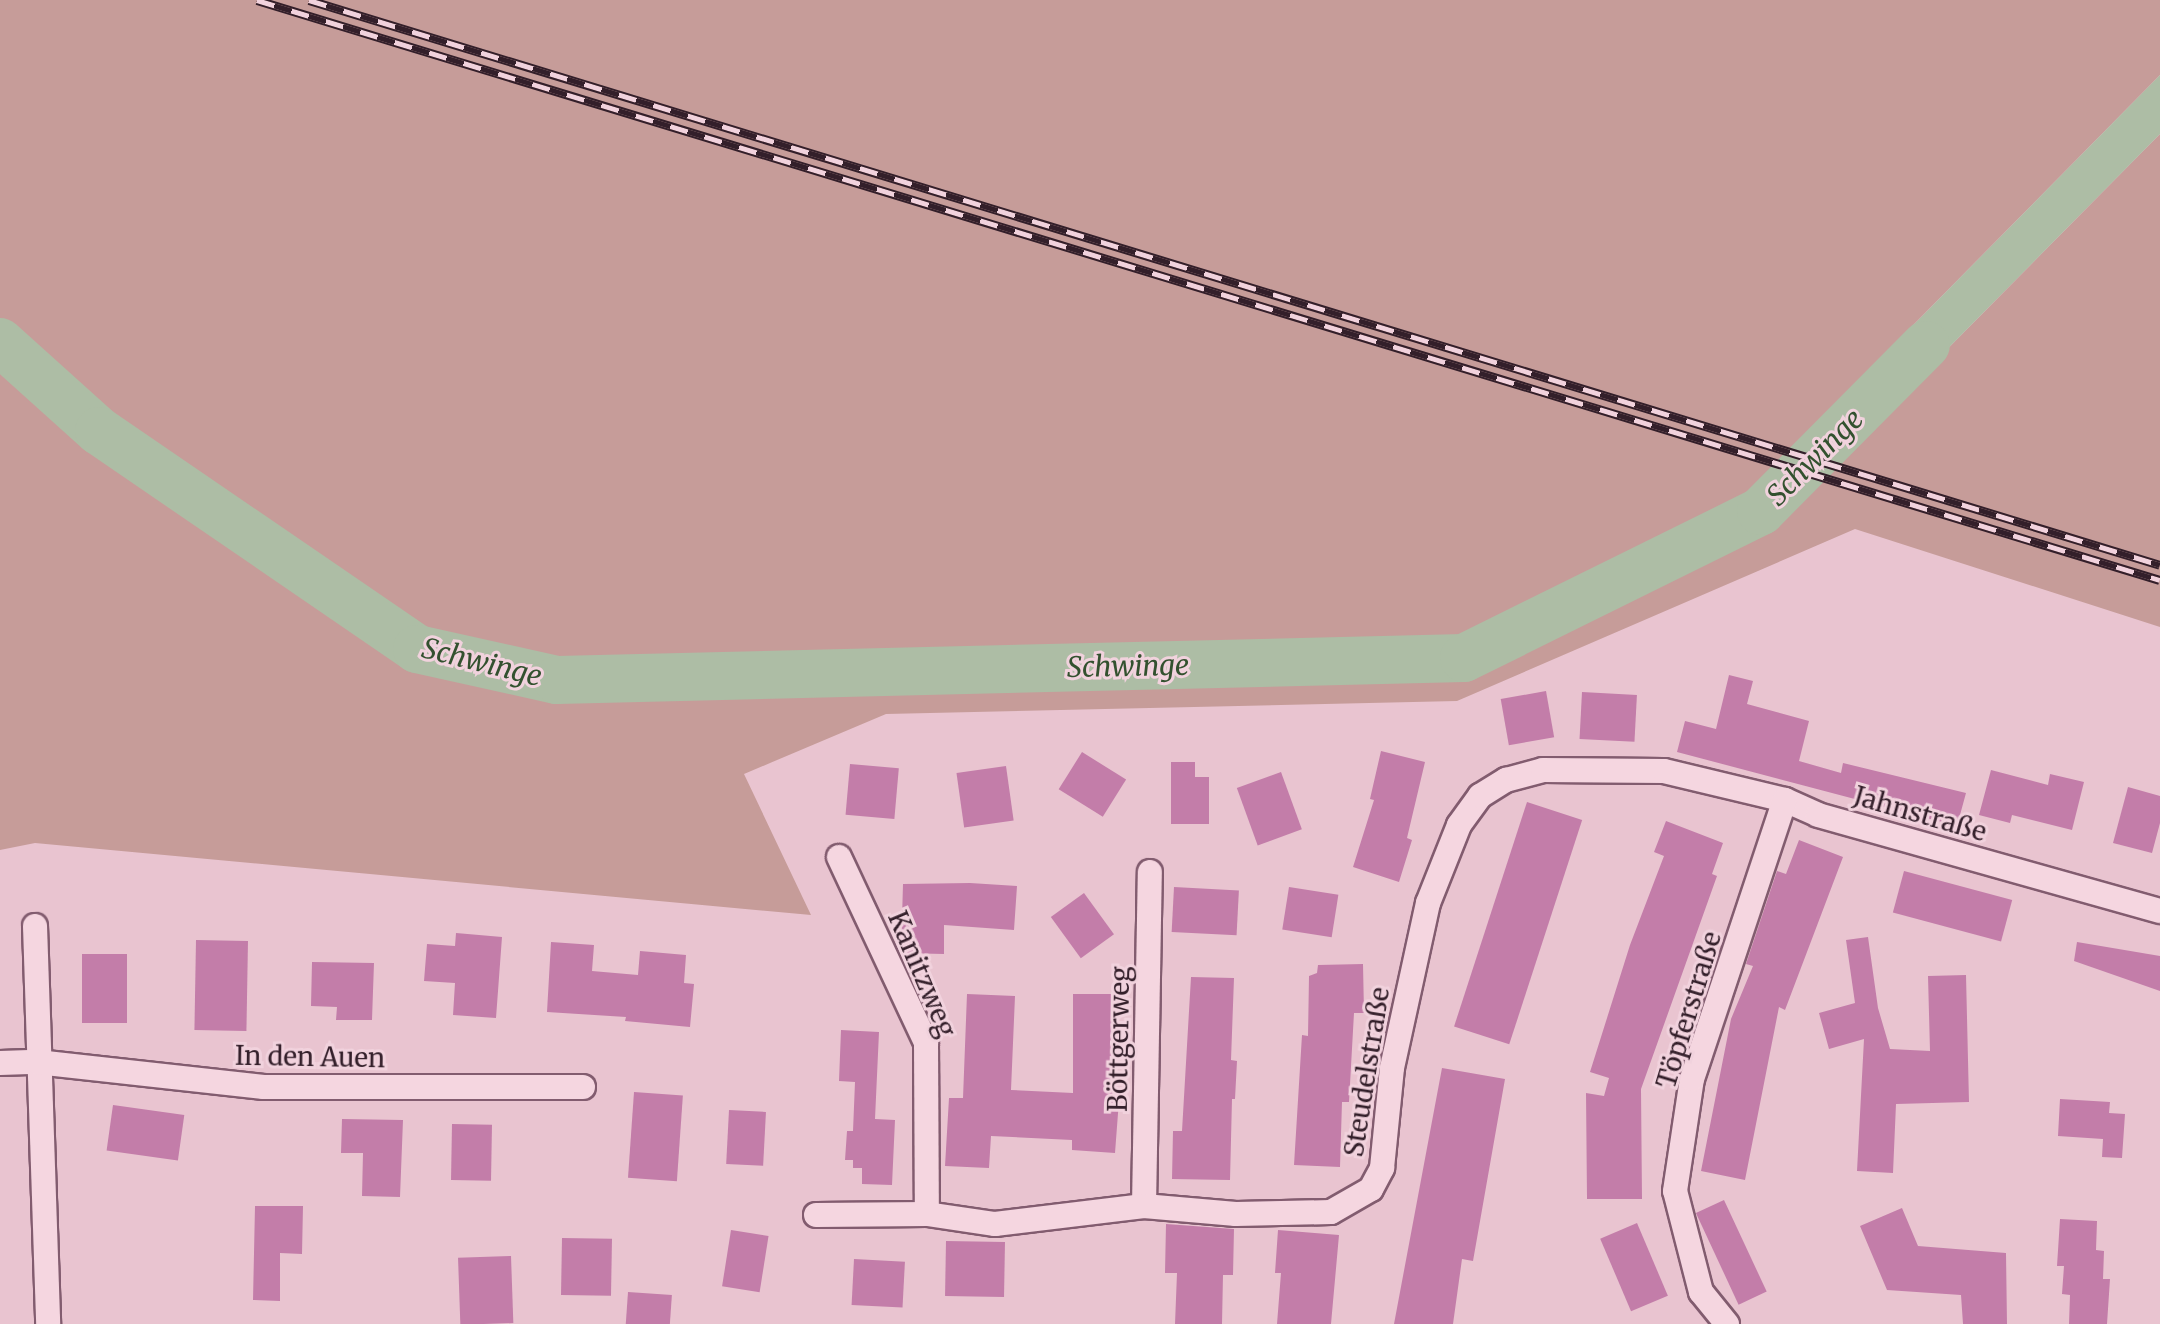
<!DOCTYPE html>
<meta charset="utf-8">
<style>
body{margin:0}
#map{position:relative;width:2160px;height:1324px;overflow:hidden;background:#e9c4d0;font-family:Merriweather,serif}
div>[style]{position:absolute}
.green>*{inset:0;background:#c69c99}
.water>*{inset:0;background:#adbda5}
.river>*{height:48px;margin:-24px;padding:0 24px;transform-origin:24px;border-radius:24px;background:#adbda5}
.building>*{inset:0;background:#c37da9;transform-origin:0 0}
.roads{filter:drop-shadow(2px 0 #825c6f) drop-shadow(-2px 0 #825c6f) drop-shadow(0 2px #825c6f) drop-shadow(0 -2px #825c6f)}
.street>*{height:24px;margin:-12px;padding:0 12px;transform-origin:12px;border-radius:12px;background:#f5d6e0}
.rail>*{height:9px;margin-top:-4.5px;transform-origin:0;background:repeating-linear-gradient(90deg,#f1d2dd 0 18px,#331f2a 0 36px);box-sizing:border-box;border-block:2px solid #331f2a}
span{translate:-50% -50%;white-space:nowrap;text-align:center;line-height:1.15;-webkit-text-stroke:6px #f1d2dd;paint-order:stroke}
.street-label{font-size:26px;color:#331f2a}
.water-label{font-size:28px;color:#33512f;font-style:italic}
</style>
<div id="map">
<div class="green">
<i style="clip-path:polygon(0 0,2160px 0,2160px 75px,1857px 382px,1881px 390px,1893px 404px,2160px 134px,2160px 627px,1855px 529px,1457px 701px,886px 714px,744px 774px,811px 915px,35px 843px,0 850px)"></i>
</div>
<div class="water">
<i style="clip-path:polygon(2160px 75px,2160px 134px,1892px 405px,1881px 390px,1856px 383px)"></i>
</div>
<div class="river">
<i style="left:0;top:342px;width:133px;rotate:42deg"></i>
<i style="left:99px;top:431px;width:386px;rotate:34.4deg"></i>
<i style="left:417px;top:649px;width:143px;rotate:12.5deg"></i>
<i style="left:557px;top:680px;width:907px;rotate:-1.39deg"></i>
<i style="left:1464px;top:658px;width:331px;rotate:-26.3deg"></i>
<i style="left:1761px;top:511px;width:234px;rotate:-45.2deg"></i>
</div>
<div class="building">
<i style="clip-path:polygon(1729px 675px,1753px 681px,1747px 704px,1809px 721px,1799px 761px,1841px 773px,1843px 763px,1966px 793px,1957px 826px,1677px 752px,1685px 721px,1716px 729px)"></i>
<i style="left:1546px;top:691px;width:47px;height:46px;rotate:80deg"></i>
<i style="left:1582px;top:692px;width:55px;height:47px;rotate:3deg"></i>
<i style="clip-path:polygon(1381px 751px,1425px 762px,1407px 838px,1412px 840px,1399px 882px,1353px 867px,1374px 800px,1370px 799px)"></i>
<i style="left:1082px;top:752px;width:52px;height:44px;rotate:32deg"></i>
<i style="clip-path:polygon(1171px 762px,1195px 762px,1195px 777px,1209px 777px,1209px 824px,1171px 824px)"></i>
<i style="left:850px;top:764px;width:49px;height:51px;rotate:5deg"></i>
<i style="left:1006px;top:766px;width:55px;height:50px;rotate:82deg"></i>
<i style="clip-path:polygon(1991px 770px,2048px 785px,2050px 774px,2084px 782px,2072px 830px,2012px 815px,2010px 823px,1979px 815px)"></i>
<i style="left:1281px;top:772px;width:61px;height:47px;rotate:70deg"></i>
<i style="clip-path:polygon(2128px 787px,2160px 796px,2160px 823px,2152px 853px,2113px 843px)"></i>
<i style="left:1527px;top:802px;width:58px;height:236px;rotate:18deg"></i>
<i style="clip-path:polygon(1666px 821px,1723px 843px,1712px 874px,1717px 876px,1641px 1089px,1642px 1199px,1587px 1199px,1586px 1093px,1604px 1096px,1609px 1078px,1590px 1072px,1630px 945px,1664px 856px,1654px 852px)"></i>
<i style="clip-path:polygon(1799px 840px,1843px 857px,1785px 1010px,1779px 1007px,1745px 1180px,1701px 1171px,1731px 1019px,1753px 966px,1746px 964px,1777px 871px,1786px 874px)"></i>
<i style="left:1904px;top:871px;width:112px;height:43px;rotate:15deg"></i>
<i style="clip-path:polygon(970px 883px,1017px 886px,1014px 930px,944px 925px,944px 954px,901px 953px,903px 884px)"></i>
<i style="left:1174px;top:887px;width:65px;height:45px;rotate:3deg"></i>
<i style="left:1289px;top:887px;width:50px;height:43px;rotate:9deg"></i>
<i style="left:1084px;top:893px;width:51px;height:41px;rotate:54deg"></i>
<i style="clip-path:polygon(456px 933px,502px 937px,496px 1018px,453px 1015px,455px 983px,424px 981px,427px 944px,455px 946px)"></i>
<i style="clip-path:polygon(1868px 937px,1878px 1008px,1890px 1049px,1930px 1051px,1928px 976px,1966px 975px,1969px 1102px,1896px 1104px,1893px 1173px,1857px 1171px,1864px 1039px,1829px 1049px,1819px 1013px,1855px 1003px,1846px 940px)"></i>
<i style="left:196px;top:940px;width:52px;height:90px;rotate:1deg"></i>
<i style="clip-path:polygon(551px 942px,594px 945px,592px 971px,638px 975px,640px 951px,686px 955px,684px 983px,694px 984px,690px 1027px,625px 1021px,626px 1017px,547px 1012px)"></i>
<i style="clip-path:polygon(2077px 942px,2160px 956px,2160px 991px,2074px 961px)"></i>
<i style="left:82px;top:954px;width:45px;height:69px"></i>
<i style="clip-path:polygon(312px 962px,374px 963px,372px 1020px,336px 1020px,337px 1007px,311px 1006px)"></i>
<i style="clip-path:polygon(1363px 964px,1364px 1013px,1354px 1013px,1349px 1102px,1342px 1102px,1340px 1167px,1294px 1165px,1302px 1035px,1308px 1036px,1309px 976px,1317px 973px,1318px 965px)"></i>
<i style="clip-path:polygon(1191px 977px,1234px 978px,1231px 1060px,1237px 1061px,1235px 1099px,1232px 1099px,1230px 1180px,1172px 1179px,1173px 1131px,1182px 1131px)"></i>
<i style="clip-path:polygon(967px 994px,1015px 996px,1011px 1090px,1073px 1093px,1073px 994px,1115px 994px,1114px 1087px,1120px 1087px,1115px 1153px,1072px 1150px,1072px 1140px,991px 1136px,989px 1168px,945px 1166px,949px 1098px,963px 1098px)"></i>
<i style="clip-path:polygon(841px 1030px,879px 1032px,875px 1119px,895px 1120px,892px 1185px,862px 1184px,862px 1168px,853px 1168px,853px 1160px,845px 1160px,847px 1131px,853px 1131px,855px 1082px,839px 1081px)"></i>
<i style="clip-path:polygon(1442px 1068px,1505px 1079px,1473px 1261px,1462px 1259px,1453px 1324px,1394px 1324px)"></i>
<i style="left:634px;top:1092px;width:49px;height:86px;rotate:4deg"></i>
<i style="clip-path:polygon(2060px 1099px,2110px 1102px,2109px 1113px,2125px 1114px,2122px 1158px,2102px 1157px,2103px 1139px,2058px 1136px)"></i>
<i style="left:113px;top:1105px;width:72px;height:46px;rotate:8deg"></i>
<i style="left:729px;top:1110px;width:37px;height:54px;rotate:3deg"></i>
<i style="clip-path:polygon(342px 1119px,403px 1120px,400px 1197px,362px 1196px,363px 1153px,341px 1153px)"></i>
<i style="left:452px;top:1124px;width:40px;height:56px;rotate:1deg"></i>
<i style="left:1724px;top:1200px;width:101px;height:31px;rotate:65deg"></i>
<i style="clip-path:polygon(255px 1206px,303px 1206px,302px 1254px,280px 1253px,280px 1301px,253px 1300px)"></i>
<i style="clip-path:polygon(1902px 1208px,1918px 1246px,2006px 1253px,2007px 1324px,1963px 1324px,1961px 1295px,1887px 1290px,1860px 1226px)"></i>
<i style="clip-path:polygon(2060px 1219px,2097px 1221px,2096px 1250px,2104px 1251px,2103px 1279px,2110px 1279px,2107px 1324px,2069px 1324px,2070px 1295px,2062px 1294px,2064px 1266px,2057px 1266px)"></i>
<i style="left:1637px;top:1223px;width:79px;height:40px;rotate:67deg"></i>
<i style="clip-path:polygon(1166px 1224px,1234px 1229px,1233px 1275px,1223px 1275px,1222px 1324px,1175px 1324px,1177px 1273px,1165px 1273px)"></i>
<i style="left:731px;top:1230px;width:38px;height:57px;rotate:9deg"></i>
<i style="clip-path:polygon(1278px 1230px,1339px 1235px,1331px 1324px,1277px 1324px,1281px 1273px,1275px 1273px)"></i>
<i style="left:562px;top:1238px;width:50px;height:57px;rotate:1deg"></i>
<i style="left:946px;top:1241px;width:59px;height:55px;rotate:1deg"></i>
<i style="left:511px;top:1256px;width:67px;height:53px;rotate:88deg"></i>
<i style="left:854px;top:1259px;width:51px;height:46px;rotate:3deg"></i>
<i style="left:628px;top:1292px;width:44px;height:32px;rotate:4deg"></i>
</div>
<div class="roads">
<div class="street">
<i style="left:839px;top:857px;width:205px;rotate:64.9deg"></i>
<i style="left:926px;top:1043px;width:171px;rotate:89.7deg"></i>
<i style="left:35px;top:926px;width:398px;rotate:88.1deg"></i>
<i style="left:0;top:1063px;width:37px;rotate:-2deg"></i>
<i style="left:37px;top:1062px;width:228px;rotate:6.3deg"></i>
<i style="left:264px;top:1087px;width:319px"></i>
<i style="left:1144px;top:1206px;width:334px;rotate:-89deg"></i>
<i style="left:816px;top:1215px;width:111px;rotate:-0.5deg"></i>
<i style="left:927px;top:1214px;width:69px;rotate:8.4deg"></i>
<i style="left:995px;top:1224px;width:150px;rotate:-6.9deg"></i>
<i style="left:1144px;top:1206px;width:92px;rotate:5deg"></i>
<i style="left:1236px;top:1214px;width:95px;rotate:-1.2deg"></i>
<i style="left:1331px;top:1212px;width:46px;rotate:-29.9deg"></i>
<i style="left:1371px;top:1189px;width:24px;rotate:-62deg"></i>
<i style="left:1382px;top:1168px;width:100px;rotate:-84.3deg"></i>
<i style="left:1392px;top:1068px;width:169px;rotate:-77.7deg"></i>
<i style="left:1428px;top:903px;width:84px;rotate:-68.3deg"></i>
<i style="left:1459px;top:825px;width:36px;rotate:-54deg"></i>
<i style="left:1480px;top:796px;width:31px;rotate:-32deg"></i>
<i style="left:1506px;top:780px;width:38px;rotate:-15deg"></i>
<i style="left:1543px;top:770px;width:121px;rotate:0.5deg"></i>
<i style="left:1664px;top:771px;width:124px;rotate:13.5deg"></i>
<i style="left:1785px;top:800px;width:36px;rotate:24deg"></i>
<i style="left:1818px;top:815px;width:355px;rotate:15.7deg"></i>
<i style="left:1727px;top:1324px;width:41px;rotate:-129.1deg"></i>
<i style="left:1701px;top:1292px;width:104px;rotate:-104.4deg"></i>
<i style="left:1675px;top:1191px;width:113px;rotate:-81.4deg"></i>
<i style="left:1692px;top:1079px;width:294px;rotate:-71.6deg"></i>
</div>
</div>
<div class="rail">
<i style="left:257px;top:0;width:1989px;rotate:16.95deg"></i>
<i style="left:309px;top:0;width:1935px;rotate:16.97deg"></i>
</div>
<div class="street-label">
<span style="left:1920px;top:814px;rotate:16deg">Jahnstraße</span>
<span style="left:922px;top:974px;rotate:67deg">Kanitzweg</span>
<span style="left:1689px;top:1010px;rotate:-73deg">Töpferstraße</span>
<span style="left:1119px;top:1039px;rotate:-89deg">Böttgerweg</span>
<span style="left:310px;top:1057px;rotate:1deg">In den Auen</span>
<span style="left:1367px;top:1072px;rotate:-81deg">Steudelstraße</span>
</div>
<div class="water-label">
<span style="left:1815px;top:457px;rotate:-45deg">Schwinge</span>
<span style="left:482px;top:662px;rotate:14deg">Schwinge</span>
<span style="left:1128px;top:666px;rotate:-1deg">Schwinge</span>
</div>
</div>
